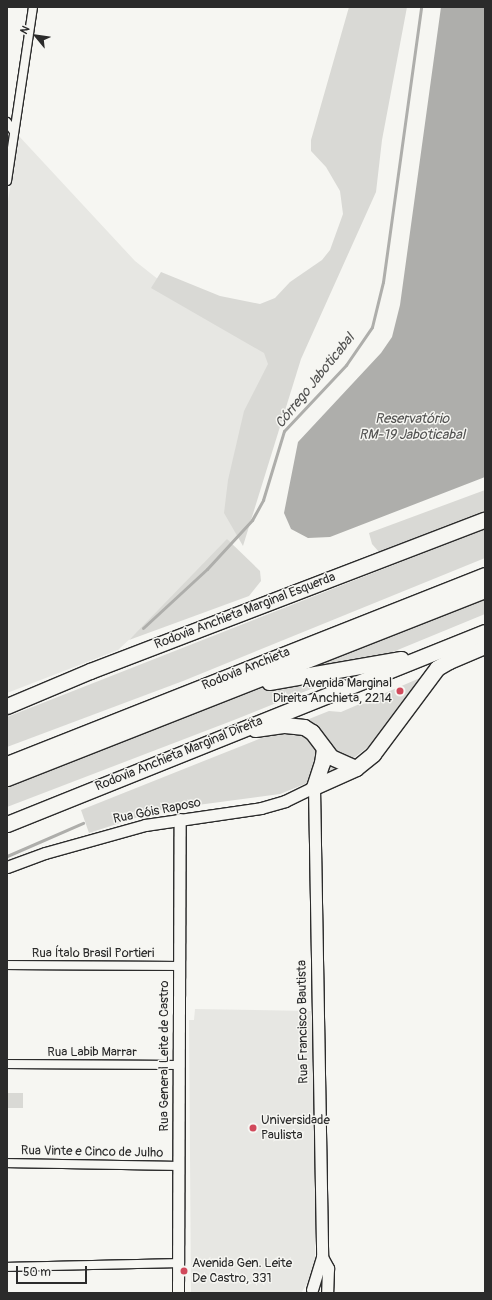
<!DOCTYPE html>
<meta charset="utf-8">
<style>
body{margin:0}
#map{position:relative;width:492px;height:1300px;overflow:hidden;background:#f6f6f2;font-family:Pangolin,sans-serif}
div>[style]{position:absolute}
.built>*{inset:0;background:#e7e7e3}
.green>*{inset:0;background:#d9d9d5;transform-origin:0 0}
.water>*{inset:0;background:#aeaeab}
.stream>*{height:3px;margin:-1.5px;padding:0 1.5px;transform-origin:1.5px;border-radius:1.5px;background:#aeaeab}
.roads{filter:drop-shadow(1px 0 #2b2b2b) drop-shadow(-1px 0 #2b2b2b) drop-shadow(0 1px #2b2b2b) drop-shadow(0 -1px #2b2b2b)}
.street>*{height:8px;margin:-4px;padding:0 4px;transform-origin:4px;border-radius:4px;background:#f6f6f2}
.secondary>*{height:11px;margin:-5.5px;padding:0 5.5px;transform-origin:5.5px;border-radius:5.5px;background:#f6f6f2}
.highway>*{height:15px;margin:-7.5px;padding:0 7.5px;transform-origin:7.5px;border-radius:7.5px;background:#f6f6f2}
.dots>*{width:11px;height:11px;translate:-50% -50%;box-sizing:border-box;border:2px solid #f6f6f2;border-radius:50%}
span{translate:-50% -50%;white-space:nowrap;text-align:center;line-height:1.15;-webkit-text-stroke:3px #f6f6f2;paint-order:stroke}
.street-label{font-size:13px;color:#2b2b2b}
.poi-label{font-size:13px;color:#2b2b2b}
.right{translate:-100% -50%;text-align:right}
.left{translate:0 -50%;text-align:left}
.water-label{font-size:14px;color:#525251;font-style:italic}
.frame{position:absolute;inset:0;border:8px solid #2b2b2b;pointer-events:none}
.north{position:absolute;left:16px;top:16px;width:40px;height:40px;-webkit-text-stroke:3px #f6f6f2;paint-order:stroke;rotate:299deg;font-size:11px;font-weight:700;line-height:16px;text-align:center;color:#2b2b2b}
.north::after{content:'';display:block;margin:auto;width:14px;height:18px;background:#2b2b2b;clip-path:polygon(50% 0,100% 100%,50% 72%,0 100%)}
.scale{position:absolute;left:16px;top:1266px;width:71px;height:18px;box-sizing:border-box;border:2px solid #2b2b2b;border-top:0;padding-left:5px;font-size:12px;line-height:14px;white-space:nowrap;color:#2b2b2b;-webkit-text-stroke:3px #f6f6f2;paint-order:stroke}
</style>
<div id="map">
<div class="built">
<i style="clip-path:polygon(18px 135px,135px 261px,183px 299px,289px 354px,240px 536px,118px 650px,7px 693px,7px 208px)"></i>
<i style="clip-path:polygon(195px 1009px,311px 1011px,315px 1063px,315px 1271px,301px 1293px,191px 1293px,189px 1020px,194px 1020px)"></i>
</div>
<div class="green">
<i style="clip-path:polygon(349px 7px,407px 7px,382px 140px,376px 192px,301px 359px,243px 546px,224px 513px,228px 480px,244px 411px,268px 364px,264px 353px,151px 288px,161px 272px,220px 296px,260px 304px,275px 298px,290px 282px,322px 260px,330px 250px,343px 214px,340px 191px,326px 167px,311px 151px,311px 140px)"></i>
<i style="clip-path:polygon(485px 490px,485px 511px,379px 552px,372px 544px,369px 533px)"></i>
<i style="clip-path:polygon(485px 529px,485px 558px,183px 681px,7px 747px,7px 717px)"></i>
<i style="clip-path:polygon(227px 539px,260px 571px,261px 581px,249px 596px,129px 640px)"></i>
<i style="clip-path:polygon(485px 598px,485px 614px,383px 656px,294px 671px,371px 644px)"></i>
<i style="clip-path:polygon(358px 670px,234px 720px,7px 807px,7px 787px,59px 765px,270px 685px)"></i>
<i style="clip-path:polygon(420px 678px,369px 746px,337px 771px,280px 794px,160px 810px,89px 833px,81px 810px,329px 711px,341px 712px)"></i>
<i style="left:7px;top:1093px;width:16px;height:15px"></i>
</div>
<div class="water">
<i style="clip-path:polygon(441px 7px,485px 7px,485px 477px,330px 537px,308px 538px,291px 529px,284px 513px,298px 442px,381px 353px,392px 337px,400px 305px)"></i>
</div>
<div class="stream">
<i style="left:143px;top:628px;width:87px;rotate:-42.7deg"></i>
<i style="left:207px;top:569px;width:67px;rotate:-47.4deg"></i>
<i style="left:252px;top:520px;width:23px;rotate:-61deg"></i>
<i style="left:263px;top:500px;width:72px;rotate:-73.1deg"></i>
<i style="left:284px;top:431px;width:91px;rotate:-46.8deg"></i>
<i style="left:346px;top:365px;width:46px;rotate:-55.6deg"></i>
<i style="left:372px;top:327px;width:46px;rotate:-76.3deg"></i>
<i style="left:383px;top:282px;width:278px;rotate:-82.1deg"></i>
<i style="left:7px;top:856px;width:83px;rotate:-23.5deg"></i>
</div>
<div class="roads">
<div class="street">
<i style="left:7px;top:122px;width:12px;rotate:55deg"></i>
<i style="left:7px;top:181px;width:176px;rotate:-81.5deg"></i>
<i style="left:7px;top:965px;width:171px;rotate:0.3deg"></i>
<i style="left:7px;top:1064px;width:171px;rotate:0.3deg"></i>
<i style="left:7px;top:1163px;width:170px;rotate:1deg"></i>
<i style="left:7px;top:1267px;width:171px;rotate:-1.3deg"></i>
</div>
<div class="secondary">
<i style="left:7px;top:867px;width:40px;rotate:-20.2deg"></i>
<i style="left:45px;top:853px;width:104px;rotate:-15.6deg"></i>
<i style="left:145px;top:825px;width:117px;rotate:-8.3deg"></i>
<i style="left:261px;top:808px;width:25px;rotate:-16deg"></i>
<i style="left:285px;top:801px;width:32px;rotate:-26deg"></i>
<i style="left:314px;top:787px;width:470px;rotate:89deg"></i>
<i style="left:322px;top:1257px;width:34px;rotate:107deg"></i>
<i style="left:322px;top:1257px;width:13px;rotate:61deg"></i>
<i style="left:328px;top:1268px;width:25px;rotate:92deg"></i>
<i style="left:178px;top:1293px;width:474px;rotate:-89.8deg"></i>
</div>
<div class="highway">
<i style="left:269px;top:682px;width:134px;rotate:-9.9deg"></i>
<i style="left:7px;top:706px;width:90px;rotate:-22.9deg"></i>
<i style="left:90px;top:671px;width:423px;rotate:-21deg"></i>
<i style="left:255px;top:729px;width:30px;rotate:-8deg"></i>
<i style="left:285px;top:725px;width:19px;rotate:6deg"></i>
<i style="left:304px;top:727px;width:9px;rotate:32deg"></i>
<i style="left:312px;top:732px;width:31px;rotate:53deg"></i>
<i style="left:331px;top:757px;width:27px;rotate:24deg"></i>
<i style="left:7px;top:764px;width:514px;rotate:-21.57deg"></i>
<i style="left:7px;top:778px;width:514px;rotate:-21.47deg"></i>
<i style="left:314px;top:787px;width:46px;rotate:-24.3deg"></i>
<i style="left:356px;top:768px;width:22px;rotate:-39deg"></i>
<i style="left:373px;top:754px;width:107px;rotate:-53.3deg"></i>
<i style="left:437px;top:668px;width:14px;rotate:-30deg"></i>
<i style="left:449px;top:661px;width:39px;rotate:-23deg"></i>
<i style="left:314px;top:787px;width:25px;rotate:-72deg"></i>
<i style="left:322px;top:763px;width:15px;rotate:-82deg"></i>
<i style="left:7px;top:824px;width:515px;rotate:-21.88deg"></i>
</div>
</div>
<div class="dots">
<i style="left:400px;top:691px;background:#d1495b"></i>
<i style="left:253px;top:1128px;background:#d1495b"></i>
<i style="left:184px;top:1271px;background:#d1495b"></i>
</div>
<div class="street-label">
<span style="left:245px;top:611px;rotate:-21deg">Rodovia Anchieta Marginal Esquerda</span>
<span style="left:246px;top:669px;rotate:-22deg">Rodovia Anchieta</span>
<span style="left:179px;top:754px;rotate:-22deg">Rodovia Anchieta Marginal Direita</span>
<span style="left:157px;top:811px;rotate:-11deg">Rua Góis Raposo</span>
<span style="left:93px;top:953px">Rua Ítalo Brasil Portieri</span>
<span style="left:303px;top:1022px;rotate:-91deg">Rua Francisco Bautista</span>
<span style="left:92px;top:1052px">Rua Labib Marrar</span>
<span style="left:164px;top:1056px;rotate:-90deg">Rua General Leite de Castro</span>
<span style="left:92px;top:1152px;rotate:1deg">Rua Vinte e Cinco de Julho</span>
</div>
<div class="poi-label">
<span class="right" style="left:392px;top:691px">Avenida Marginal<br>Direita Anchieta, 2214</span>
<span class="left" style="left:261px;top:1128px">Universidade<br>Paulista</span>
<span class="left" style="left:192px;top:1271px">Avenida Gen. Leite<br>De Castro, 331</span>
</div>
<div class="water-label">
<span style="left:315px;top:381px;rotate:-51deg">Córrego Jaboticabal</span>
<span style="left:412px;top:427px">Reservatório<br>RM-19 Jaboticabal</span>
</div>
<div class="frame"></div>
<div class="north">N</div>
<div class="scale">50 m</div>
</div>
